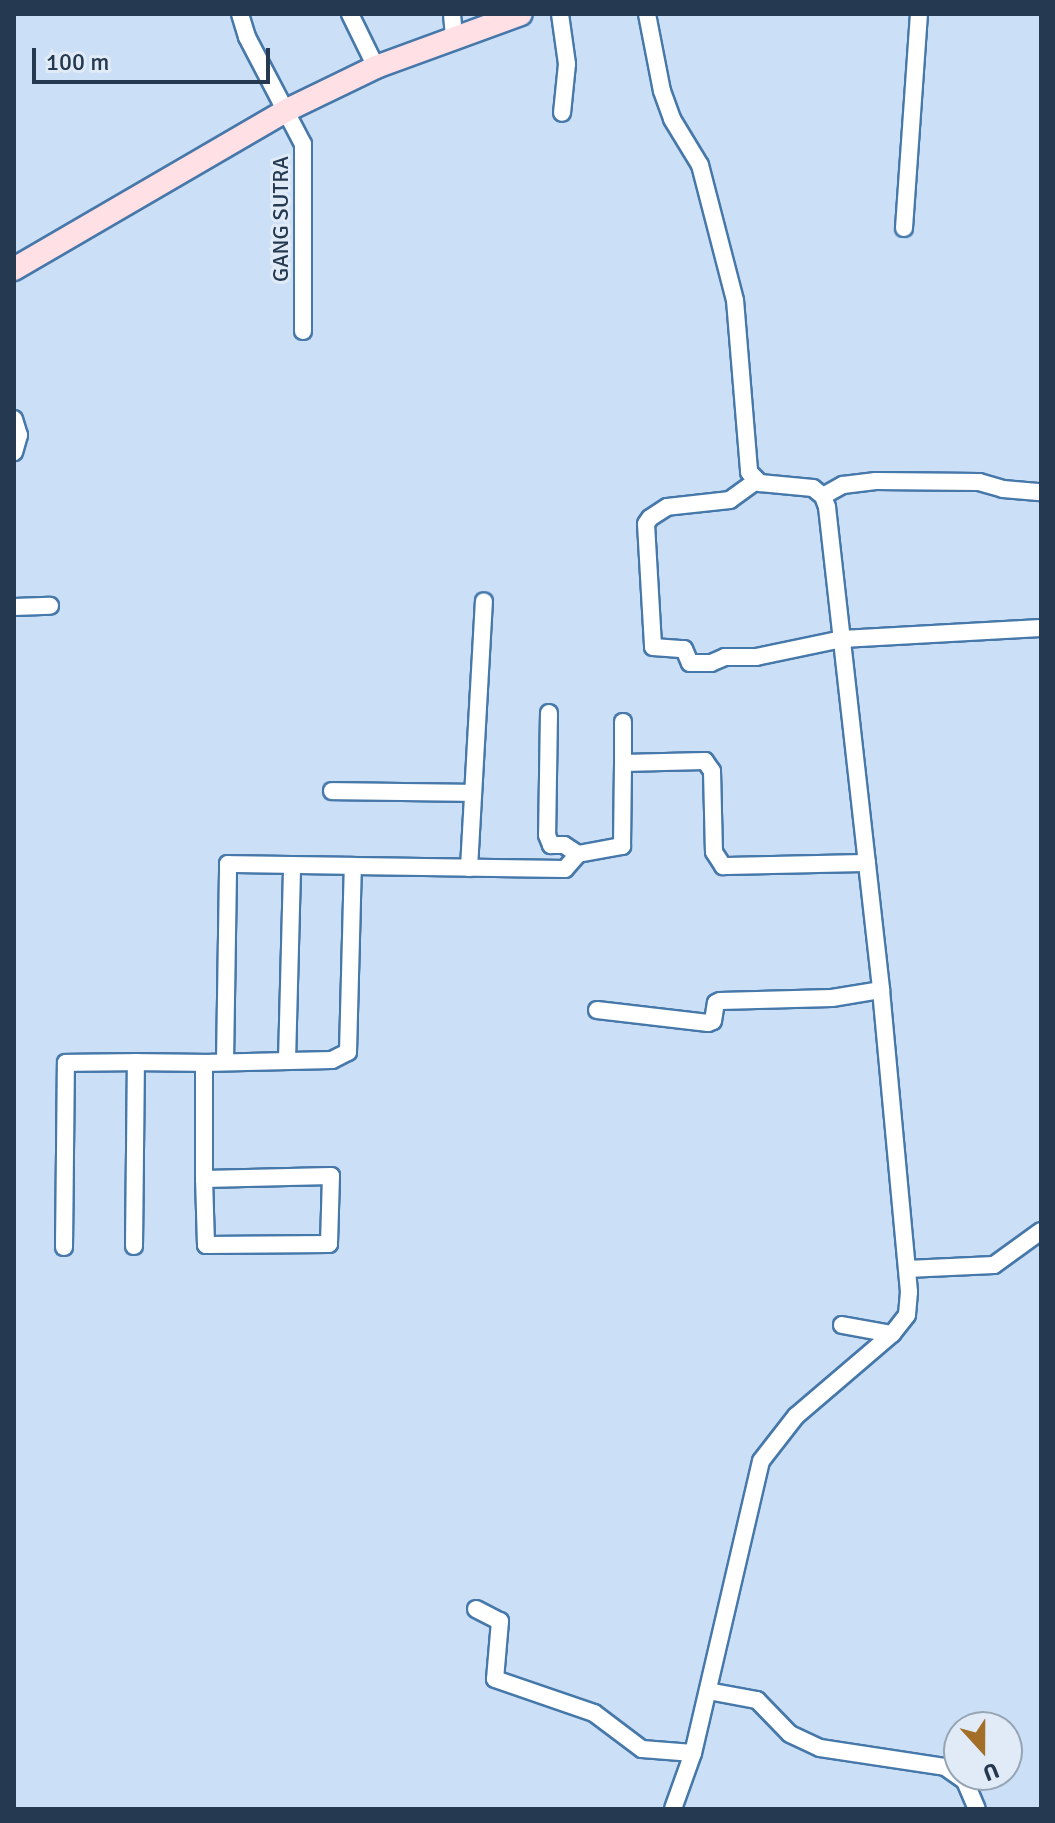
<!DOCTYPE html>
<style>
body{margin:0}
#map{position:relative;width:1055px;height:1823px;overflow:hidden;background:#cbdff6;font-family:Signika,sans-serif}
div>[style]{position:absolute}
.roads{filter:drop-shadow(2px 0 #4678aa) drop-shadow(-2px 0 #4678aa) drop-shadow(0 2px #4678aa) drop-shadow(0 -2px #4678aa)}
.minor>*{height:16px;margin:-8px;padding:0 8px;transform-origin:8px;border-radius:8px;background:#fff}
.secondary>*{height:22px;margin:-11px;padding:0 11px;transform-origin:11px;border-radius:11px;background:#ffe0e5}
span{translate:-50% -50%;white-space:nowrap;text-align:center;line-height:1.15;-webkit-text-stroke:6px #e1ebf7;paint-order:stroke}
.street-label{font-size:22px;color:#253a50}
.frame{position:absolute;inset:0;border:16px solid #253a50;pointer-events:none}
.north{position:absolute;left:943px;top:1711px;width:80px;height:80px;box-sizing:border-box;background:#e1ebf7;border:2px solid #96a4b4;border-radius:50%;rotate:159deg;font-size:22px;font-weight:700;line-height:32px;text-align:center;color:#253a50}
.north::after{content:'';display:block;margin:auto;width:28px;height:36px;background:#a36e27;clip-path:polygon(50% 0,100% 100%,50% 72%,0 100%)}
.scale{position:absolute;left:32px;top:48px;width:238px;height:36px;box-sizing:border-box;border:4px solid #253a50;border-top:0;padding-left:10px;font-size:24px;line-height:28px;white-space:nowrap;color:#253a50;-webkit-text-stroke:6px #e1ebf7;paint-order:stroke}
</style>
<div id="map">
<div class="roads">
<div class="minor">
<i style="left:240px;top:14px;width:24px;rotate:73deg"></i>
<i style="left:247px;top:37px;width:121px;rotate:62.4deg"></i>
<i style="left:303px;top:144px;width:187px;rotate:90deg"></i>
<i style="left:350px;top:14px;width:59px;rotate:63.9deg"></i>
<i style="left:452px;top:14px;width:24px;rotate:85deg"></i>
<i style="left:560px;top:14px;width:50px;rotate:82deg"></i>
<i style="left:567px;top:64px;width:49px;rotate:95.8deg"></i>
<i style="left:647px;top:14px;width:78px;rotate:79deg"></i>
<i style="left:662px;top:91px;width:30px;rotate:70deg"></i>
<i style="left:672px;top:119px;width:54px;rotate:58.7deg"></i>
<i style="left:700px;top:165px;width:139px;rotate:75.5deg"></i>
<i style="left:735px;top:300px;width:173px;rotate:85.3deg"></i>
<i style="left:749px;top:472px;width:16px;rotate:45deg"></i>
<i style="left:760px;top:483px;width:53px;rotate:5.4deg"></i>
<i style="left:813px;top:488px;width:13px;rotate:39deg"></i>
<i style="left:823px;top:496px;width:12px;rotate:70deg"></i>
<i style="left:827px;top:507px;width:486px;rotate:83.6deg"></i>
<i style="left:881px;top:990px;width:303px;rotate:84.7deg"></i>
<i style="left:909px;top:1292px;width:23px;rotate:95deg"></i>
<i style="left:907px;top:1315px;width:24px;rotate:128deg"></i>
<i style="left:892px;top:1334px;width:126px;rotate:139.5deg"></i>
<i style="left:796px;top:1416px;width:57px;rotate:127.9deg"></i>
<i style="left:761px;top:1461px;width:300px;rotate:103.1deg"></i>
<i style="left:693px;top:1753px;width:59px;rotate:109.7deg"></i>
<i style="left:904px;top:228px;width:215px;rotate:-86deg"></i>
<i style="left:14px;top:419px;width:17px;rotate:73deg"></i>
<i style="left:19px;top:435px;width:18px;rotate:106deg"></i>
<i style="left:756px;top:481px;width:32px;rotate:144deg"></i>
<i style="left:730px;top:500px;width:63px;rotate:173.7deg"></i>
<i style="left:667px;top:507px;width:20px;rotate:147deg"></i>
<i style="left:650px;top:518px;width:7px;rotate:124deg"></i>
<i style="left:646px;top:524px;width:123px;rotate:86.7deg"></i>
<i style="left:653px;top:647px;width:31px;rotate:4deg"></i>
<i style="left:684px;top:649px;width:15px;rotate:67deg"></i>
<i style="left:690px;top:663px;width:21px"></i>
<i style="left:711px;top:663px;width:15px;rotate:-23deg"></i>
<i style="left:725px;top:657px;width:31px"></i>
<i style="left:756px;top:657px;width:88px;rotate:-11.8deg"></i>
<i style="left:842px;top:639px;width:199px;rotate:-3.2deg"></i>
<i style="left:823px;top:496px;width:23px;rotate:-29deg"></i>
<i style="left:843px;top:485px;width:33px;rotate:-7deg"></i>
<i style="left:876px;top:481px;width:103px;rotate:0.6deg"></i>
<i style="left:979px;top:482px;width:25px;rotate:16deg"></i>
<i style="left:1003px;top:489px;width:38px;rotate:5deg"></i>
<i style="left:14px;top:607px;width:36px;rotate:-2deg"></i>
<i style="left:549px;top:713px;width:122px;rotate:90.9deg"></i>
<i style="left:547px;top:835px;width:11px;rotate:68deg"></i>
<i style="left:551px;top:845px;width:13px"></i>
<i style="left:564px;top:845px;width:17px;rotate:33deg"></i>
<i style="left:623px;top:763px;width:41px;rotate:-90deg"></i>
<i style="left:332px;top:791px;width:141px;rotate:0.8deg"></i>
<i style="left:469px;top:868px;width:267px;rotate:-86.8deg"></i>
<i style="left:597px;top:1010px;width:112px;rotate:6.7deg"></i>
<i style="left:708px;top:1023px;width:5px;rotate:-22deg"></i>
<i style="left:713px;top:1021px;width:18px;rotate:-81deg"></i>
<i style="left:716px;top:1003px;width:4px;rotate:-27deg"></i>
<i style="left:720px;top:1001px;width:112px;rotate:-1.5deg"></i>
<i style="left:832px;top:998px;width:50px;rotate:-9.3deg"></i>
<i style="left:287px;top:1061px;width:196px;rotate:-88.5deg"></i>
<i style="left:225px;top:1062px;width:198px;rotate:-89.1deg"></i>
<i style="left:228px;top:864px;width:125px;rotate:0.9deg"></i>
<i style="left:204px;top:1179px;width:127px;rotate:-1.4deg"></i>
<i style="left:331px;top:1176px;width:68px;rotate:91.7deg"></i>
<i style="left:329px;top:1244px;width:123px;rotate:179.5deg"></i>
<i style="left:206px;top:1245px;width:66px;rotate:-91.7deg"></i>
<i style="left:204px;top:1179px;width:116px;rotate:-90deg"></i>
<i style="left:204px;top:1063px;width:128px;rotate:-1.3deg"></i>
<i style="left:332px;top:1060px;width:18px;rotate:-27deg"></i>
<i style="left:348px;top:1052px;width:186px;rotate:-88.5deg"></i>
<i style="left:353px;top:866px;width:212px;rotate:0.8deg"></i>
<i style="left:565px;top:869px;width:20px;rotate:-49deg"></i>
<i style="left:578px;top:854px;width:45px;rotate:-10.3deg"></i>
<i style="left:622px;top:846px;width:83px;rotate:-89.3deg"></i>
<i style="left:623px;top:763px;width:82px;rotate:-1.4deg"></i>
<i style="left:705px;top:761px;width:12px;rotate:55deg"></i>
<i style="left:712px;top:771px;width:81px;rotate:88.6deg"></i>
<i style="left:714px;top:852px;width:17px;rotate:57deg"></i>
<i style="left:723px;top:866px;width:144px;rotate:-1.2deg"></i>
<i style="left:134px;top:1246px;width:184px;rotate:-89.4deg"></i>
<i style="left:136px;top:1062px;width:68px;rotate:0.8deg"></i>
<i style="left:64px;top:1247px;width:184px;rotate:-89.4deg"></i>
<i style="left:66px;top:1063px;width:70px;rotate:-0.8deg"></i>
<i style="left:907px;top:1269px;width:87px;rotate:-2.6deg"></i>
<i style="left:994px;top:1265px;width:58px;rotate:-35.9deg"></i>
<i style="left:842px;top:1325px;width:51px;rotate:10.2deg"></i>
<i style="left:476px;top:1609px;width:27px;rotate:27deg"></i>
<i style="left:500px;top:1621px;width:58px;rotate:94.9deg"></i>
<i style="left:495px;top:1679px;width:105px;rotate:19deg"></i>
<i style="left:594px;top:1713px;width:60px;rotate:36.9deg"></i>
<i style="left:642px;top:1749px;width:51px;rotate:4.5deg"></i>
<i style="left:708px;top:1691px;width:50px;rotate:10.4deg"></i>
<i style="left:757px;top:1700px;width:47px;rotate:45.9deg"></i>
<i style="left:790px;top:1734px;width:33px;rotate:25deg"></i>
<i style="left:820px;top:1748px;width:126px;rotate:8.6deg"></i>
<i style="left:945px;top:1767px;width:24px;rotate:35deg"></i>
<i style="left:965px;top:1781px;width:30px;rotate:67deg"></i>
</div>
<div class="secondary">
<i style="left:14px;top:269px;width:314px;rotate:-30.2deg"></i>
<i style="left:285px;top:111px;width:101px;rotate:-25.8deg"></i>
<i style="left:376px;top:67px;width:154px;rotate:-20.1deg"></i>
</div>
</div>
<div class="street-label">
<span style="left:281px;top:219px;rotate:-90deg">GANG SUTRA</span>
</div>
<div class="frame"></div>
<div class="north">U</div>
<div class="scale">100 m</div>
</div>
